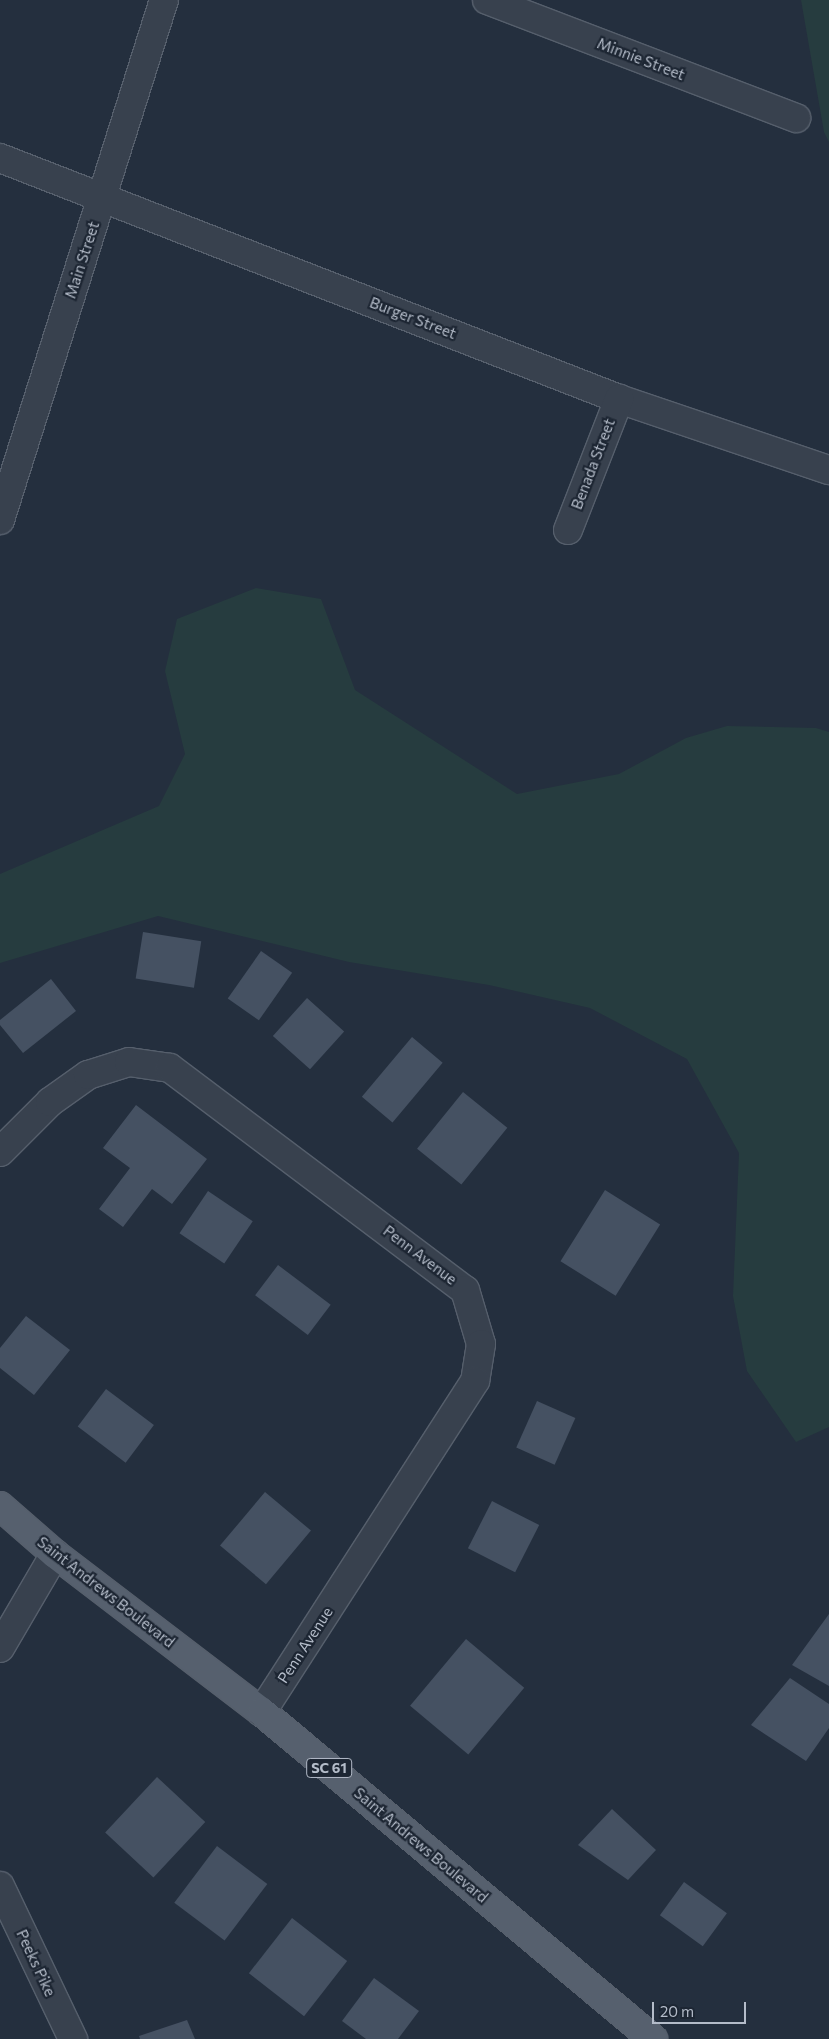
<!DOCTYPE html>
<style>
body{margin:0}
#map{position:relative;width:829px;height:2039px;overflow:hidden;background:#242f3e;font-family:Commissioner,sans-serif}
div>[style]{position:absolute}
.green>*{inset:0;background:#263c3f}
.building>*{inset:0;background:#455162;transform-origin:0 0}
.roads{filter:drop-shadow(1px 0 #565f6c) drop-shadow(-1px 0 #565f6c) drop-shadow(0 1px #565f6c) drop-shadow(0 -1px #565f6c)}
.minor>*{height:28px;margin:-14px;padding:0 14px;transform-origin:14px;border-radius:14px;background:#38414e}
.major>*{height:28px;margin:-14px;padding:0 14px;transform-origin:14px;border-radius:14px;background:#56606e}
span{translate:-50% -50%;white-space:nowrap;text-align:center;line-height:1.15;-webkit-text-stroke:4.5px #1d2633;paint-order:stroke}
.shield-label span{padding:1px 4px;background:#1d2633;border:1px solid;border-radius:4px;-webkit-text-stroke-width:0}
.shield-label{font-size:14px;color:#b4bcc9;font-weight:700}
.street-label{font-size:15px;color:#b4bcc9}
.scale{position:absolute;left:652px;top:2002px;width:94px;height:22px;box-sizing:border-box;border:2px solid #b4bcc9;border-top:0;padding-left:6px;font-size:15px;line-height:18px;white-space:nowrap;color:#b4bcc9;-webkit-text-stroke:4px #1d2633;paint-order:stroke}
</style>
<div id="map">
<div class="green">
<i style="clip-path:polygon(801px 0,829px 0,829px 142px,824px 132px)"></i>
<i style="clip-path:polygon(256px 588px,321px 599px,355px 690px,517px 794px,619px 774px,686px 738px,727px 726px,816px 728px,829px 732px,829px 1427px,796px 1442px,747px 1371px,733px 1296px,739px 1153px,687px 1059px,590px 1008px,489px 985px,349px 962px,158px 916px,0 963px,0 874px,159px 806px,185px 754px,165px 671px,177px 619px)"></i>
</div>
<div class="building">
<i style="left:143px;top:932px;width:59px;height:47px;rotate:9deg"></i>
<i style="left:261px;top:951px;width:38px;height:58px;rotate:35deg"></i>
<i style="clip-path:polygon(51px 979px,76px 1011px,23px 1053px,0 1025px,0 1020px)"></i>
<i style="left:307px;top:998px;width:50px;height:51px;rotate:42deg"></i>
<i style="left:412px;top:1037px;width:40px;height:78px;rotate:40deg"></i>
<i style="left:463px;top:1092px;width:57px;height:73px;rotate:39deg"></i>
<i style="clip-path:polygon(136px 1105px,207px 1159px,172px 1204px,152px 1189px,123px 1227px,99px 1209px,130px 1168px,103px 1148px)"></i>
<i style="left:605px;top:1190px;width:65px;height:84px;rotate:32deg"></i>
<i style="left:208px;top:1191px;width:54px;height:51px;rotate:34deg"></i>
<i style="left:278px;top:1265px;width:66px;height:38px;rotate:37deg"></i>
<i style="clip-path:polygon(26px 1316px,70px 1350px,34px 1395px,0 1368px,0 1348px)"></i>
<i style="left:106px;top:1389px;width:60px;height:47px;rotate:37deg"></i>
<i style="left:537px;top:1401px;width:42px;height:51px;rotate:24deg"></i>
<i style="left:265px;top:1492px;width:60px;height:70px;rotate:40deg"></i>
<i style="left:492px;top:1501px;width:53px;height:53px;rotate:27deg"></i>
<i style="clip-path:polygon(829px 1614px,829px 1686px,792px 1665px)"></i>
<i style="left:466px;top:1639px;width:76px;height:87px;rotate:40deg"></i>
<i style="clip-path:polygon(790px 1678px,829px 1704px,829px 1728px,806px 1761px,751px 1725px)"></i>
<i style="left:157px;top:1777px;width:66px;height:76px;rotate:43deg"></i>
<i style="clip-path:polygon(612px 1809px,656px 1850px,628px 1880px,578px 1845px)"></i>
<i style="left:217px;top:1846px;width:63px;height:71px;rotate:37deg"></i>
<i style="left:684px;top:1882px;width:53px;height:41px;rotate:36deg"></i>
<i style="left:292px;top:1918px;width:70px;height:70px;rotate:38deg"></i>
<i style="clip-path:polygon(374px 1978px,419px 2011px,398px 2039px,366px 2039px,342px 2021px)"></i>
<i style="clip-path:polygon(187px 2020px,195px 2039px,140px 2039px,139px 2036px)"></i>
</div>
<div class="roads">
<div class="minor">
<i style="left:487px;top:0;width:331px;rotate:20.9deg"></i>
<i style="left:0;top:158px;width:664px;rotate:21.27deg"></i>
<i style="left:619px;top:399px;width:222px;rotate:18.7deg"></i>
<i style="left:0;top:520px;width:545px;rotate:-72.5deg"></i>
<i style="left:568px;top:530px;width:141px;rotate:-68.7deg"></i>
<i style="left:0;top:1152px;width:71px;rotate:-45deg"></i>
<i style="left:50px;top:1102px;width:47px;rotate:-35.4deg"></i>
<i style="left:88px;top:1075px;width:43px;rotate:-17.6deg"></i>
<i style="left:129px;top:1062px;width:41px;rotate:8.3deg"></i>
<i style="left:170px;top:1068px;width:369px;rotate:37deg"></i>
<i style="left:465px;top:1290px;width:56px;rotate:73.5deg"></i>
<i style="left:481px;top:1344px;width:37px;rotate:99deg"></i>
<i style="left:475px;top:1381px;width:394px;rotate:122.8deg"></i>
<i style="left:0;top:1648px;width:109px;rotate:-59.7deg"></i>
<i style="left:0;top:1886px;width:170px;rotate:64.5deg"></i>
</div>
<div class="major">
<i style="left:0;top:1506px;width:73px;rotate:41.1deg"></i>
<i style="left:55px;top:1554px;width:260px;rotate:37.4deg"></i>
<i style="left:262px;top:1712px;width:510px;rotate:39.91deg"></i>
</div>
</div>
<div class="shield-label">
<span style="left:329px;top:1768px">SC 61</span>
</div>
<div class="street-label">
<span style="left:641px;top:59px;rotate:21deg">Minnie Street</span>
<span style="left:82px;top:260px;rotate:-72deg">Main Street</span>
<span style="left:413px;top:318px;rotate:21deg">Burger Street</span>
<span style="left:593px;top:464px;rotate:-69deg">Benada Street</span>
<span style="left:420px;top:1255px;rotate:37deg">Penn Avenue</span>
<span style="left:106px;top:1592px;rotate:38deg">Saint Andrews Boulevard</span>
<span style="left:305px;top:1645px;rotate:-57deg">Penn Avenue</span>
<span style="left:421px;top:1845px;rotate:40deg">Saint Andrews Boulevard</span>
<span style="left:36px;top:1963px;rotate:65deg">Peeks Pike</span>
</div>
<div class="scale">20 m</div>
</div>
